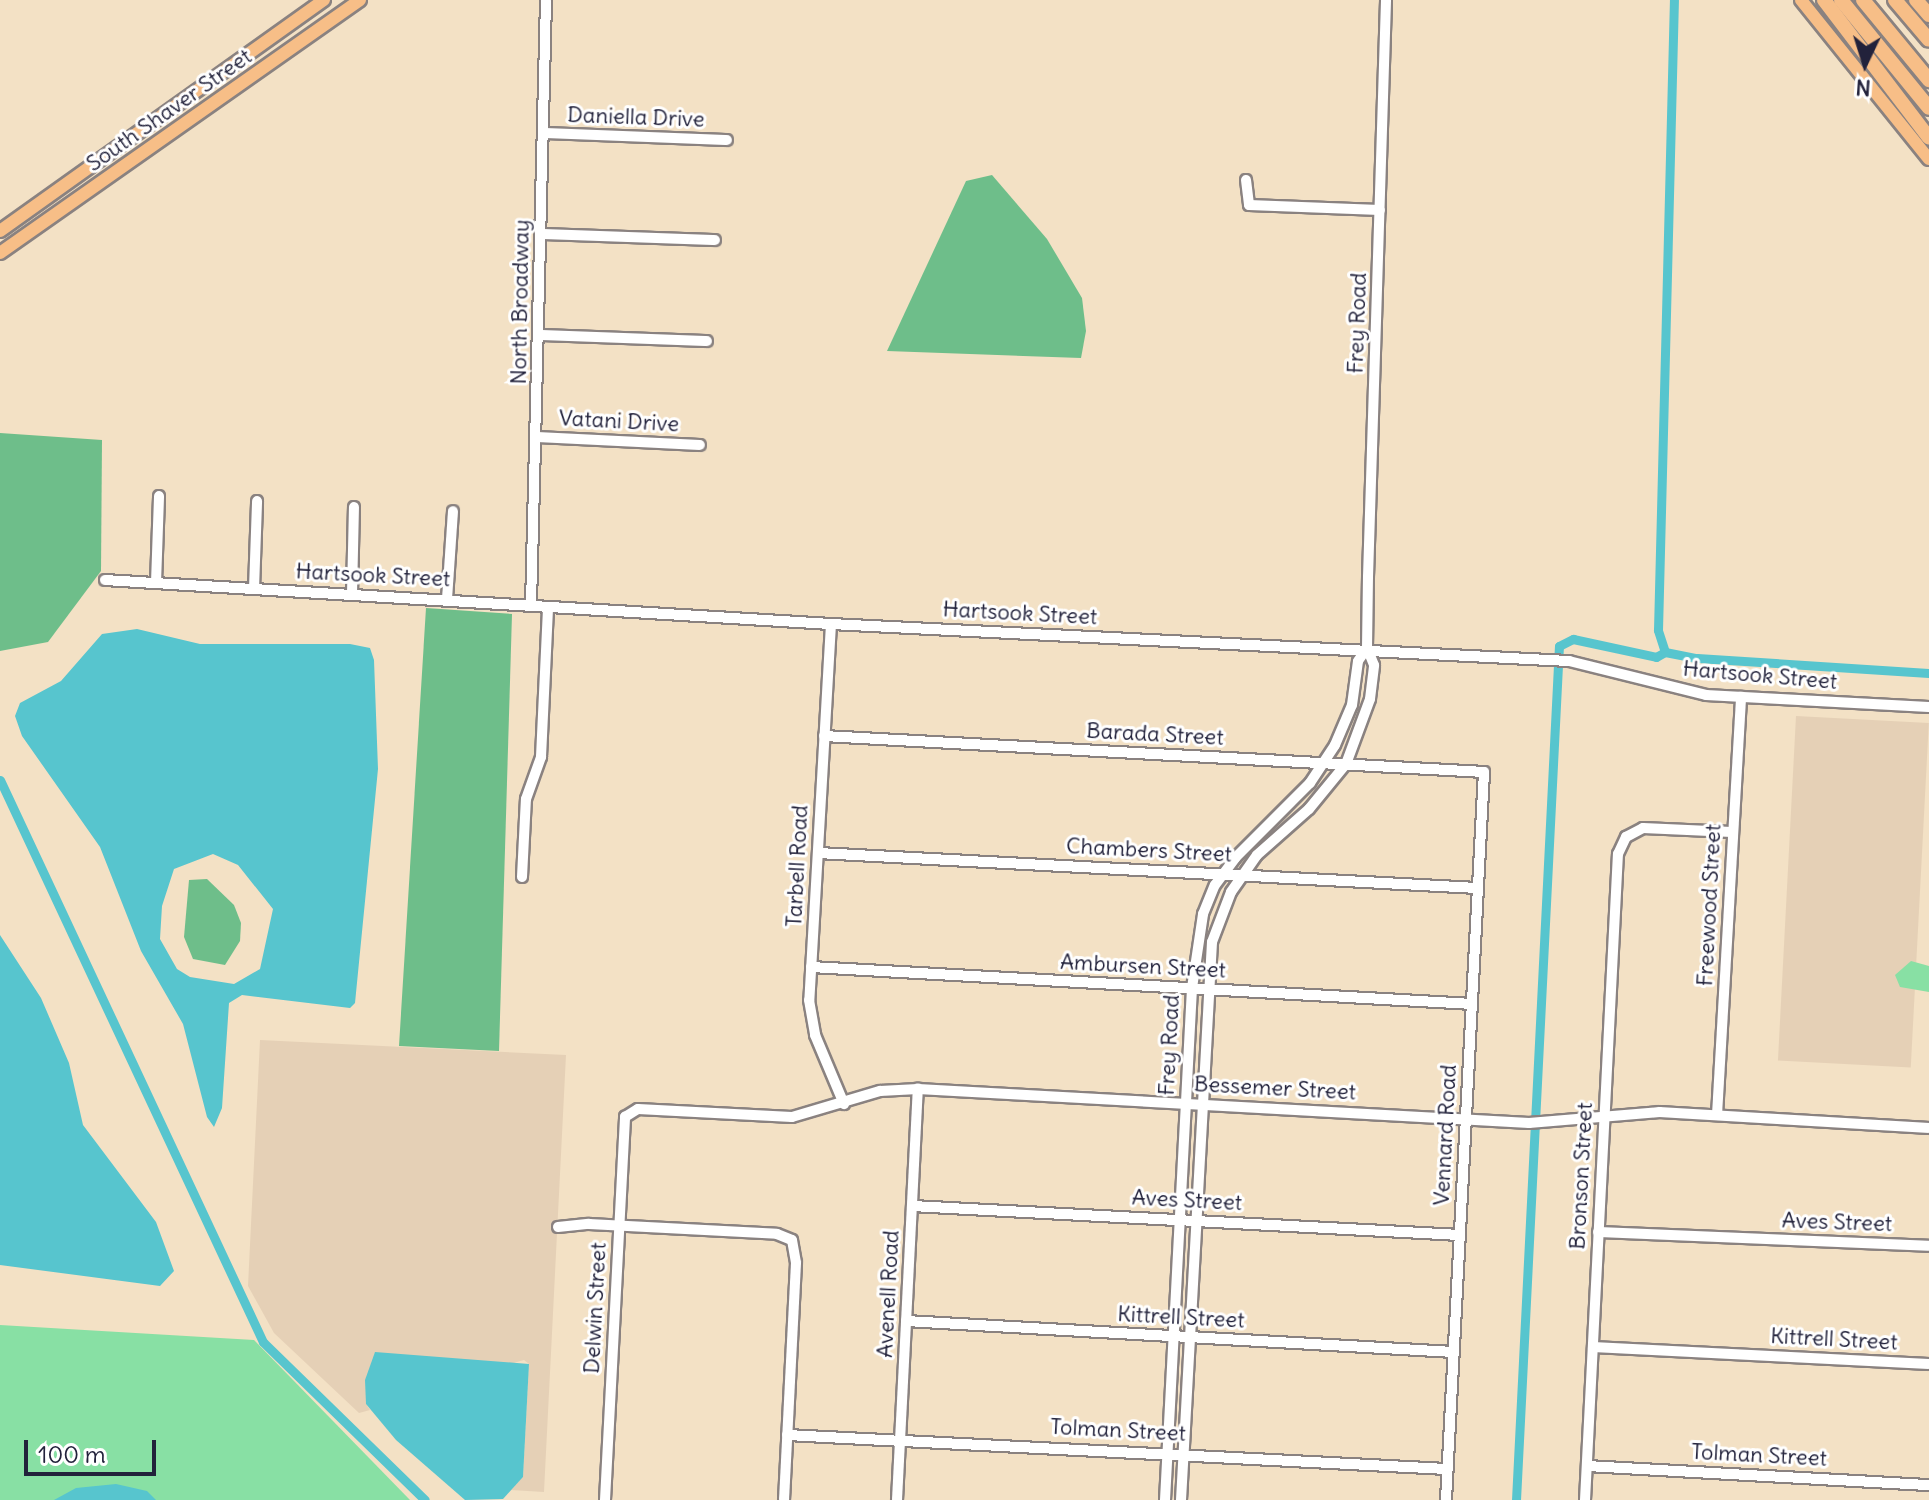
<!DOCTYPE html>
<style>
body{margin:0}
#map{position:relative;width:1929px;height:1500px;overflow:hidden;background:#f3e1c5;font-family:Delius,sans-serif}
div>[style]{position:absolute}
.built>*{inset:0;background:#e5d0b6;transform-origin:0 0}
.green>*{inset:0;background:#88e0a4}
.forest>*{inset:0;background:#6ebe8a}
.water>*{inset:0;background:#57c5ce}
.canal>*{height:9px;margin:-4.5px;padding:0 4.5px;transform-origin:4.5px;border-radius:4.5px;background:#57c5ce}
.roads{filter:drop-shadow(2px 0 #8a8280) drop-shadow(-2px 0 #8a8280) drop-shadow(0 2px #8a8280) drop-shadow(0 -2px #8a8280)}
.minor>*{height:10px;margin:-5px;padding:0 5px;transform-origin:5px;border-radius:5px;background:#fff}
.major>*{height:12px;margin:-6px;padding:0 6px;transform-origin:6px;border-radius:6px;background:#f7be87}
.highway>*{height:14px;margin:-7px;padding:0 7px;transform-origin:7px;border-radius:7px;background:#f7be87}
span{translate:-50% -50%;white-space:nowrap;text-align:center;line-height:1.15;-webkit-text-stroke:6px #fff;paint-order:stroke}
.street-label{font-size:22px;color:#22223b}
.north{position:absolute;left:1825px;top:24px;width:80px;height:80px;-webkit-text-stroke:6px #fff;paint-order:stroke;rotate:184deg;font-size:22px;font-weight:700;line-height:32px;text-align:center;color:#22223b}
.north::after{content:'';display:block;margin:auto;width:28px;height:36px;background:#22223b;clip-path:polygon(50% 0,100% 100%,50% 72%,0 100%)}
.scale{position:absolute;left:24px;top:1440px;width:132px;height:36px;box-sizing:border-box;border:4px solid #22223b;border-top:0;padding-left:10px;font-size:24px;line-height:28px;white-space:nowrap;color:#22223b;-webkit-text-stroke:6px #fff;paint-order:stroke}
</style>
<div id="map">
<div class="built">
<i style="left:1796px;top:716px;width:133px;height:345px;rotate:3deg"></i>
<i style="clip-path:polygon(260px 1040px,566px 1055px,544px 1492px,511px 1490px,523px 1477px,529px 1364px,524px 1360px,366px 1404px,370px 1410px,359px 1413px,274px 1333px,248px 1286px)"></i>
</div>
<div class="green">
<i style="clip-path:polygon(1911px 961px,1929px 966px,1929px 992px,1900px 987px,1895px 975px)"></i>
<i style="clip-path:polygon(0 1325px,254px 1340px,410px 1500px,0 1500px)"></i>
</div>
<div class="forest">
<i style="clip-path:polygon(992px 175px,1047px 239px,1082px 298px,1086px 331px,1081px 358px,887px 351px,966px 181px)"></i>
<i style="clip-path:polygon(0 433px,102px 440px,101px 571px,48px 642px,0 651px)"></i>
<i style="clip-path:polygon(426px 608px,512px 614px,499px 1051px,399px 1046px)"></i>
<i style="clip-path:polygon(207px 879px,234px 905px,241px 923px,240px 941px,225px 965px,193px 959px,184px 937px,189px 880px)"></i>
</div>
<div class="water">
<i style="clip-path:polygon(evenodd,137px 629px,200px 644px,350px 644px,370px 648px,374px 660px,378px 769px,355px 1003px,350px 1008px,242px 995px,229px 1003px,222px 1108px,214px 1127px,207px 1117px,183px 1024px,141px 951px,100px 847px,22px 736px,15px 716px,20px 703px,61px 681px,102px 634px,137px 629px,213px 854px,238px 865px,273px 909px,260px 969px,234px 984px,190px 977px,177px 969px,160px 939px,162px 906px,174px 869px,213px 854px)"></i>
<i style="clip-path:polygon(0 935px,41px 998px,69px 1063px,83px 1125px,156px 1222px,174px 1271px,160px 1286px,0 1265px)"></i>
<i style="clip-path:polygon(375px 1352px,529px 1364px,523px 1477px,503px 1499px,465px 1500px,396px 1440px,366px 1404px,365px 1380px)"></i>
<i style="clip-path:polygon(116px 1484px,147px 1491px,156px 1500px,54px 1500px,76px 1488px)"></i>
</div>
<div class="canal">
<i style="left:1665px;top:652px;width:23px;rotate:-108deg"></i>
<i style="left:1658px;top:630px;width:630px;rotate:-88.55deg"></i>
<i style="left:0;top:780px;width:620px;rotate:64.92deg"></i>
<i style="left:263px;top:1342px;width:226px;rotate:44.3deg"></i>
<i style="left:1516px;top:1500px;width:855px;rotate:-87.12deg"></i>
<i style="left:1559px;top:646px;width:16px;rotate:-27deg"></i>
<i style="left:1573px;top:639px;width:85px;rotate:12.2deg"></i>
<i style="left:1656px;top:657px;width:10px;rotate:-29deg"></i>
<i style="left:1665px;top:652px;width:33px;rotate:11deg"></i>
<i style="left:1697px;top:658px;width:232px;rotate:3.7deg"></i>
</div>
<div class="roads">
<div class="minor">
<i style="left:544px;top:133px;width:183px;rotate:2.2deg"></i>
<i style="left:1246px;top:180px;width:25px;rotate:83deg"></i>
<i style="left:1249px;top:205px;width:131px;rotate:2.2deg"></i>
<i style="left:541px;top:234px;width:174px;rotate:2deg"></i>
<i style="left:540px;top:335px;width:167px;rotate:2.1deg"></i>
<i style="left:537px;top:437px;width:163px;rotate:2.8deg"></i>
<i style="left:105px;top:580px;width:727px;rotate:3.47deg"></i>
<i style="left:831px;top:624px;width:739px;rotate:2.87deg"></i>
<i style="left:1569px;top:661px;width:141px;rotate:13.9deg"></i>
<i style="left:1706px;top:695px;width:223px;rotate:3.1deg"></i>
<i style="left:156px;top:583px;width:87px;rotate:-88deg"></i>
<i style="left:254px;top:589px;width:88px;rotate:-88deg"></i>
<i style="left:352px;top:594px;width:87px;rotate:-88.7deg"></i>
<i style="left:447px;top:599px;width:88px;rotate:-86.1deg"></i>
<i style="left:531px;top:605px;width:605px;rotate:-88.58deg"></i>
<i style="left:831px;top:624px;width:377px;rotate:93.3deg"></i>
<i style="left:809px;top:1000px;width:36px;rotate:80deg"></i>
<i style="left:815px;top:1035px;width:75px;rotate:67.2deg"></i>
<i style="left:824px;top:736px;width:661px;rotate:3.12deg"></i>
<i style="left:1484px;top:772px;width:729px;rotate:92.99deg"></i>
<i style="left:818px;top:853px;width:661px;rotate:3.04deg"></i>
<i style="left:522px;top:877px;width:78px;rotate:-87.1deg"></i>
<i style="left:526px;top:799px;width:45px;rotate:-70.3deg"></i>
<i style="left:541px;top:757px;width:150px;rotate:-87.3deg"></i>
<i style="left:811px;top:967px;width:662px;rotate:3.2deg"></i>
<i style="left:1717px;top:1115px;width:419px;rotate:-86.7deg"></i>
<i style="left:912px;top:1206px;width:549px;rotate:3.03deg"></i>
<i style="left:558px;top:1227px;width:31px;rotate:-6deg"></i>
<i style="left:589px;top:1224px;width:188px;rotate:3deg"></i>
<i style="left:777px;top:1234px;width:16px;rotate:22deg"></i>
<i style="left:792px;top:1240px;width:23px;rotate:80deg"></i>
<i style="left:796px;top:1263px;width:237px;rotate:92.9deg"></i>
<i style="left:1598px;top:1232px;width:331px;rotate:2.4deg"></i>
<i style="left:906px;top:1321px;width:548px;rotate:3.24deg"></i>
<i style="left:1593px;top:1347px;width:336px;rotate:2.9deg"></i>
<i style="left:787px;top:1435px;width:661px;rotate:2.95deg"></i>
<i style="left:1587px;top:1466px;width:343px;rotate:3.2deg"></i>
<i style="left:605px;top:1500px;width:384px;rotate:-87deg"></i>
<i style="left:625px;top:1117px;width:15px;rotate:-32deg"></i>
<i style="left:638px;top:1109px;width:154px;rotate:3deg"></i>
<i style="left:792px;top:1117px;width:92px;rotate:-16.5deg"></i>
<i style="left:880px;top:1091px;width:38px;rotate:-3deg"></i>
<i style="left:918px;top:1089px;width:612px;rotate:3.19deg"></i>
<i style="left:1529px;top:1123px;width:131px;rotate:-4.8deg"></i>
<i style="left:1660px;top:1112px;width:269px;rotate:3.4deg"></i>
<i style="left:897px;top:1500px;width:412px;rotate:-87.1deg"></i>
<i style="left:1165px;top:1500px;width:513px;rotate:-86.98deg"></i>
<i style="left:1192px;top:988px;width:75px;rotate:-81.5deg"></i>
<i style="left:1203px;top:914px;width:31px;rotate:-68deg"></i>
<i style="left:1215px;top:885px;width:34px;rotate:-53deg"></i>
<i style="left:1235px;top:858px;width:106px;rotate:-45deg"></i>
<i style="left:1310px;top:783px;width:45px;rotate:-56.7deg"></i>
<i style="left:1335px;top:745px;width:43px;rotate:-67deg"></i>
<i style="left:1352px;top:705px;width:44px;rotate:-82.2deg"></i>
<i style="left:1358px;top:661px;width:16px;rotate:-55deg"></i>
<i style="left:1181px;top:1500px;width:559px;rotate:-86.82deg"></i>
<i style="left:1212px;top:942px;width:53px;rotate:-69.2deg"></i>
<i style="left:1231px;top:892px;width:45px;rotate:-54.9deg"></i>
<i style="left:1257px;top:855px;width:69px;rotate:-41.5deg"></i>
<i style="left:1309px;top:809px;width:58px;rotate:-50.6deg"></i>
<i style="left:1346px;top:764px;width:69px;rotate:-69.7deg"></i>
<i style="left:1370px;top:699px;width:34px;rotate:-83deg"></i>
<i style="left:1374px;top:665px;width:18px;rotate:-112deg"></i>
<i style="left:1367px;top:648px;width:71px;rotate:-89.2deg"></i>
<i style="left:1368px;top:577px;width:577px;rotate:-88.21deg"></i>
<i style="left:1585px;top:1500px;width:647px;rotate:-87.08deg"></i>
<i style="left:1618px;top:854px;width:19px;rotate:-65deg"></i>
<i style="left:1626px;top:837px;width:19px;rotate:-28deg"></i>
<i style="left:1643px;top:828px;width:89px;rotate:2.6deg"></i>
</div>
<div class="major">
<i style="left:1801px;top:0;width:204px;rotate:51.2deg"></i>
<i style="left:0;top:231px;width:398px;rotate:-35.5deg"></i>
<i style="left:0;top:253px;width:440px;rotate:-35.1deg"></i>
</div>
<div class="highway">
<i style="left:1824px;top:0;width:173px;rotate:52.7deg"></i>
<i style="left:1841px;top:0;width:139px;rotate:50.8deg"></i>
<i style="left:1863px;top:0;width:104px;rotate:50.5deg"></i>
<i style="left:1895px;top:0;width:52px;rotate:49.6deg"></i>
<i style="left:1916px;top:0;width:20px;rotate:49deg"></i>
</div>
</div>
<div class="street-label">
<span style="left:169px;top:110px;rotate:-35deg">South Shaver Street</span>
<span style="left:636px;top:117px;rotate:2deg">Daniella Drive</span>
<span style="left:520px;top:302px;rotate:-89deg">North Broadway</span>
<span style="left:1357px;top:323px;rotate:-88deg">Frey Road</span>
<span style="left:619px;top:421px;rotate:3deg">Vatani Drive</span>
<span style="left:373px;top:575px;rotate:3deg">Hartsook Street</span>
<span style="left:1020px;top:613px;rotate:3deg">Hartsook Street</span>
<span style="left:1760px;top:675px;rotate:5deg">Hartsook Street</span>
<span style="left:1155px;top:734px;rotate:3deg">Barada Street</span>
<span style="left:1149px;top:850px;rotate:3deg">Chambers Street</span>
<span style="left:797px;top:866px;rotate:-87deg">Tarbell Road</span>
<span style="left:1709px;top:905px;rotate:-87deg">Freewood Street</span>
<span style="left:1143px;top:966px;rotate:3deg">Ambursen Street</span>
<span style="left:1169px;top:1045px;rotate:-87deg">Frey Road</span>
<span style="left:1275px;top:1088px;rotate:3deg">Bessemer Street</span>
<span style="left:1445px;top:1135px;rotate:-87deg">Vennard Road</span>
<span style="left:1581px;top:1176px;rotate:-87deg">Bronson Street</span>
<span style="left:1187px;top:1200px;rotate:3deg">Aves Street</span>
<span style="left:1837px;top:1222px;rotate:2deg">Aves Street</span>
<span style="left:888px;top:1294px;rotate:-87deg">Avenell Road</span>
<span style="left:595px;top:1308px;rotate:-87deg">Delwin Street</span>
<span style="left:1181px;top:1317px;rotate:3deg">Kittrell Street</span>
<span style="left:1834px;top:1339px;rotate:3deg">Kittrell Street</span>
<span style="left:1118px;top:1430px;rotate:3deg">Tolman Street</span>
<span style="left:1759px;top:1455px;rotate:3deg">Tolman Street</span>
</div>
<div class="north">N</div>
<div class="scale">100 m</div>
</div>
